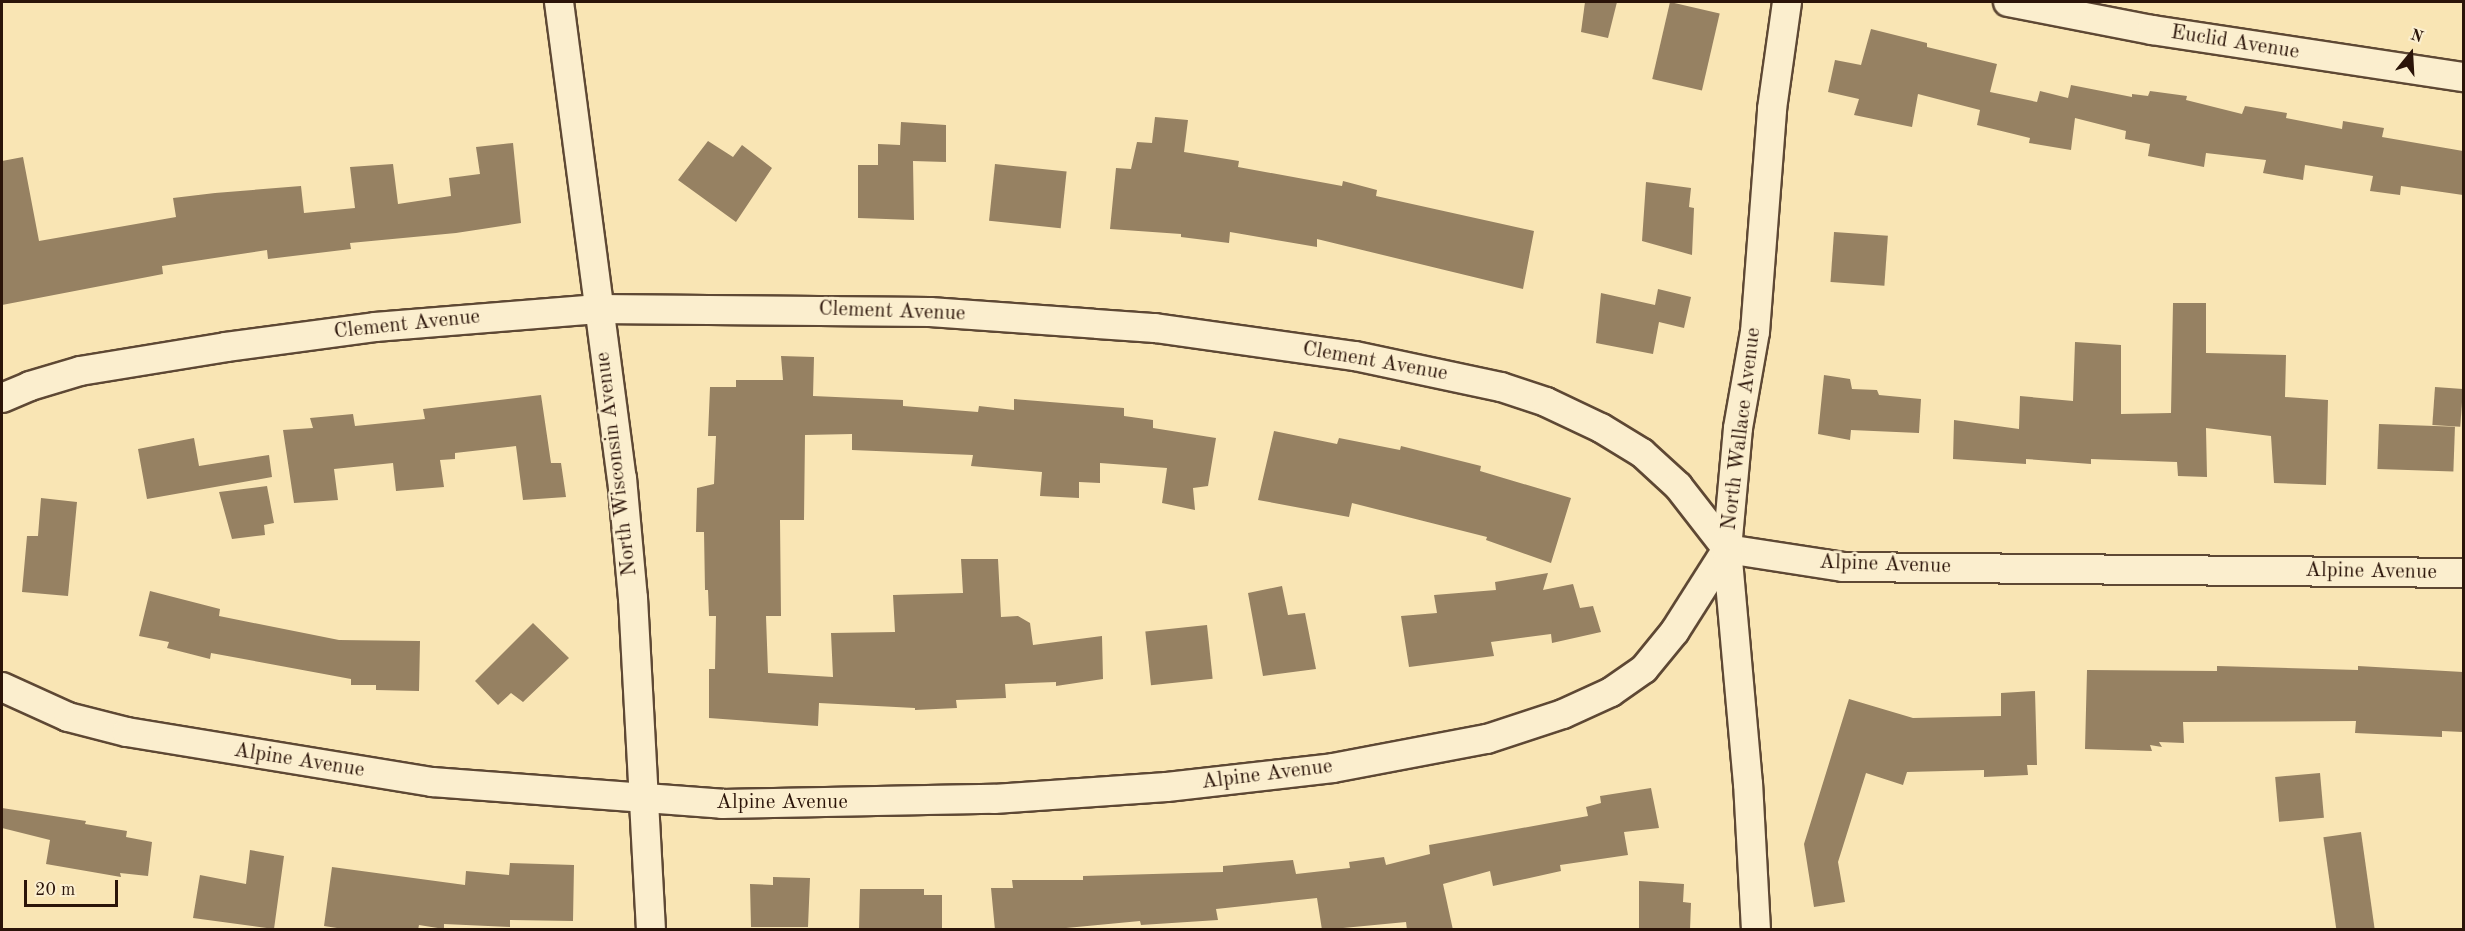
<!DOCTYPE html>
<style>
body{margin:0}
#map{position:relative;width:2465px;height:931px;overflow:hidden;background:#f9e5b4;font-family:"Old Standard TT",serif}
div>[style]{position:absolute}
.building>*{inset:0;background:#968162;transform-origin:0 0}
.roads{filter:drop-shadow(2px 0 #5e4834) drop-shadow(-2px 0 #5e4834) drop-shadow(0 2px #5e4834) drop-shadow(0 -2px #5e4834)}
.street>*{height:28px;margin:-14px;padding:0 14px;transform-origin:14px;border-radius:14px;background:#fbeece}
span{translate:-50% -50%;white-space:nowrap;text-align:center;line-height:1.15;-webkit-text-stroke:5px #fbeece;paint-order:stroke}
.street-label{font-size:21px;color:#2b1409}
.frame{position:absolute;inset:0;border:3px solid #2b1409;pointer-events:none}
.north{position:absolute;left:2381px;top:24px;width:60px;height:60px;-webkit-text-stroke:4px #fbeece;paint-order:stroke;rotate:18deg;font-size:16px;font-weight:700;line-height:24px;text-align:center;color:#2b1409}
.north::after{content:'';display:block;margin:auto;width:21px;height:27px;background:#2b1409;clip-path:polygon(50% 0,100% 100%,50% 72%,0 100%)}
.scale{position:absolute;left:24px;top:880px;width:94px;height:27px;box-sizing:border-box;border:3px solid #2b1409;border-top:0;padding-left:8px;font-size:18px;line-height:21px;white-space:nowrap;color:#2b1409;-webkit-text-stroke:4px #fbeece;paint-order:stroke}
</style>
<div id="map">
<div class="building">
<i style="clip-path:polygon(1585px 2px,1617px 2px,1608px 38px,1581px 32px)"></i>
<i style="left:1670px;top:2px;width:51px;height:79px;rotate:13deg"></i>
<i style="clip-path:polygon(1871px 29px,1927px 43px,1927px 47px,1997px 64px,1990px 92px,2037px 102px,2040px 91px,2068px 98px,2071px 85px,2132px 97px,2132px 94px,2148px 96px,2150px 91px,2187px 96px,2186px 100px,2242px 114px,2245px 106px,2287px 113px,2286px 118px,2342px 129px,2343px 121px,2384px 128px,2382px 137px,2463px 151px,2463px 195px,2401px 186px,2400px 195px,2370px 191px,2373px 176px,2305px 165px,2303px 180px,2263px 173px,2266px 160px,2206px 153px,2204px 167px,2148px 156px,2150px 144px,2125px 139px,2126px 131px,2075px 118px,2071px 150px,2029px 143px,2030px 138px,1977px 125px,1980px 110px,1918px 94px,1912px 127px,1854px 115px,1859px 99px,1828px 92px,1835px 60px,1861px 65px)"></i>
<i style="clip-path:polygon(1155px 117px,1188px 120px,1184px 152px,1239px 161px,1238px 167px,1342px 186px,1343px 181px,1377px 190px,1376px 196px,1534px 231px,1523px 289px,1317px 239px,1317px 247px,1230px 232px,1229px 243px,1181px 237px,1181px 234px,1110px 229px,1116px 168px,1131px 169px,1137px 142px,1152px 143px)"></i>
<i style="clip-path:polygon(901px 122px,946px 125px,946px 162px,913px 161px,914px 220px,858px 218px,858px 165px,878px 165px,878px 144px,900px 145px)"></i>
<i style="clip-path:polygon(708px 141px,733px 157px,742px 145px,772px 168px,736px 222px,678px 180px)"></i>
<i style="clip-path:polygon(513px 143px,521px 223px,456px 233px,350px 243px,351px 249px,268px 259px,267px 250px,162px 266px,163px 274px,2px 305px,2px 161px,23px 157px,39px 241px,176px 217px,173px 198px,215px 193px,301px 186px,304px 213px,355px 208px,350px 167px,393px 164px,398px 204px,451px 196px,449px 178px,480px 174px,476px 147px)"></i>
<i style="left:995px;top:164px;width:72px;height:57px;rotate:6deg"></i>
<i style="clip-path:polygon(1646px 182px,1691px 188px,1689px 207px,1694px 208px,1692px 255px,1642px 241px)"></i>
<i style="left:1834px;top:232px;width:54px;height:50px;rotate:4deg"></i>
<i style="clip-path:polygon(1658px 289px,1691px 297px,1684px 328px,1659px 322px,1653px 354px,1596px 343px,1601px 293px,1655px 305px)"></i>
<i style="clip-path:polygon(2173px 303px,2206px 303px,2206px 353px,2286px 355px,2285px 397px,2328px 400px,2326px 485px,2274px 483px,2271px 436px,2206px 428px,2207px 477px,2178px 476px,2177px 462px,2091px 459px,2091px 464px,2026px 459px,2026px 464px,1953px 459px,1954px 420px,2019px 429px,2020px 396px,2073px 401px,2075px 342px,2121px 345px,2121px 414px,2171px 413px)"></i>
<i style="clip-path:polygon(781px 356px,814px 357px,813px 396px,903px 400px,903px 406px,978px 412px,979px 406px,1014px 410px,1014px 399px,1124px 408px,1124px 416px,1153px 420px,1153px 428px,1216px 438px,1208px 486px,1193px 488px,1195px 510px,1162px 503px,1167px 468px,1100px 463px,1100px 483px,1079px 482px,1079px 498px,1040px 496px,1042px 472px,971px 466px,973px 455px,852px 450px,852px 434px,805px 435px,804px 520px,780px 520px,781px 616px,766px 616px,768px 673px,833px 677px,831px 633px,895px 632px,893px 595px,963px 593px,961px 559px,998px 559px,1001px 617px,1018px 616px,1030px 623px,1033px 645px,1102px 636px,1103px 679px,1056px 686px,1056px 682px,1005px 684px,1006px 698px,956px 700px,957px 708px,915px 710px,915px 708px,819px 703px,818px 726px,709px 718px,709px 669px,715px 669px,716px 616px,709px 616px,708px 590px,705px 590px,704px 532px,696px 532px,697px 488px,714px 484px,716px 436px,708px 436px,710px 387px,736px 387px,736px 380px,783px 380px)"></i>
<i style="clip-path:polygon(1824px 375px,1850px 379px,1852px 389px,1877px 390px,1879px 395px,1921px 399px,1919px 433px,1851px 430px,1850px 440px,1818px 434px)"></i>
<i style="left:2435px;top:387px;width:28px;height:38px;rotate:4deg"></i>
<i style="clip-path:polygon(541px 395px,551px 463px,561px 463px,566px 497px,523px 500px,516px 446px,455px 453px,455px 459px,440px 460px,444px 487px,396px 491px,393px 463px,334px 469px,338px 500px,294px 503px,283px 430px,313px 428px,310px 418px,353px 414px,355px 426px,425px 419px,423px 409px)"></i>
<i style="left:2379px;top:424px;width:76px;height:45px;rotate:2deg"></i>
<i style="clip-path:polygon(1274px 431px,1337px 444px,1339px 438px,1400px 450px,1401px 446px,1481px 466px,1480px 471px,1571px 498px,1551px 563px,1486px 540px,1487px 537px,1352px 503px,1349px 517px,1258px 500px)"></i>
<i style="clip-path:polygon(194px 438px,199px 466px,269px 455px,272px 477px,147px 499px,138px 449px)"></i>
<i style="clip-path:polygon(267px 486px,274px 523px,264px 525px,265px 535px,232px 539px,219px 492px)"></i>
<i style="clip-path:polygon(41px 498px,77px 502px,68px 596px,22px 592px,27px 536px,38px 536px)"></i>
<i style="clip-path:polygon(1548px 573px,1543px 590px,1573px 584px,1580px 608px,1593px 606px,1601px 632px,1552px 643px,1551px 634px,1491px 642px,1494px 656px,1409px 667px,1401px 616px,1437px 613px,1434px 595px,1496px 590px,1495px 582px)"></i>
<i style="clip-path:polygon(1282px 586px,1288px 615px,1305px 613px,1316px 669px,1263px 676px,1248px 593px)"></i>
<i style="clip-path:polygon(150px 591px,220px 609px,219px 616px,339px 640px,420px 641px,419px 691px,376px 690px,376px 685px,351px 685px,351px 679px,211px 653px,210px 659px,167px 648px,169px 642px,139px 636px)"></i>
<i style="clip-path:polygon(533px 623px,569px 658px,523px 702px,511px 693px,498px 705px,475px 681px)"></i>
<i style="left:1207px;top:625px;width:54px;height:62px;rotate:84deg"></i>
<i style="clip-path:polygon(2217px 666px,2358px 670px,2358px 666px,2463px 672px,2463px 732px,2442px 731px,2442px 737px,2355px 733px,2356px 721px,2183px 722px,2184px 743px,2159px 742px,2162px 747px,2150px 745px,2152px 751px,2085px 749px,2087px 670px,2217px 671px)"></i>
<i style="clip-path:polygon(2035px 691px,2037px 765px,2027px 765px,2028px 775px,1984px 777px,1984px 770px,1907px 772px,1903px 785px,1866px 773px,1838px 862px,1845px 902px,1814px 907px,1804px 844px,1849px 699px,1913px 718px,2001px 716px,2001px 693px)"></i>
<i style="left:2320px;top:773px;width:45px;height:45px;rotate:85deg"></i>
<i style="clip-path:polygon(1651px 788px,1659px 828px,1624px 832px,1628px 855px,1560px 865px,1561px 871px,1493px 886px,1490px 871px,1443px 884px,1453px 930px,1407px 930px,1406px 922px,1322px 930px,1317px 898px,1216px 909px,1218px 920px,1141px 925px,1140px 921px,1045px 930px,995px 930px,991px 888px,1013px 888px,1012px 880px,1083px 880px,1083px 876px,1223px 872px,1223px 866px,1293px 860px,1296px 874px,1350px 868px,1349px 862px,1384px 857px,1386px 865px,1430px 854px,1429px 845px,1588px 816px,1586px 807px,1601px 803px,1600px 796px)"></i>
<i style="clip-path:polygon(2px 808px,86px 821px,85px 824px,127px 831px,126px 837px,152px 842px,148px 876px,120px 873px,121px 877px,46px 864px,50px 840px,2px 828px)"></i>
<i style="left:2361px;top:832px;width:99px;height:38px;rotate:82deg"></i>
<i style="clip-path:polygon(250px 850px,284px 856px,274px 929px,193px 918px,200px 875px,246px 884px)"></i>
<i style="clip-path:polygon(510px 863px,574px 865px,573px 921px,510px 920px,510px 927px,444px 924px,444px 929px,419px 925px,418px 930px,350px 930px,324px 926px,332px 867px,465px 885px,466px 871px,509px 875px)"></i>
<i style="clip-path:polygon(773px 877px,810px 878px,808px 927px,751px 927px,750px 884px,773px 885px)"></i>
<i style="clip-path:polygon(1639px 881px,1684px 884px,1683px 902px,1691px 903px,1690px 930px,1639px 930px)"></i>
<i style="clip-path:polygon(860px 889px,924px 889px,924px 895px,942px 895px,942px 930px,859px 930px)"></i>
</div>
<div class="roads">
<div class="street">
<i style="left:559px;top:2px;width:480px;rotate:82.5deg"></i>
<i style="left:622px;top:478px;width:121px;rotate:84.8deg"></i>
<i style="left:633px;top:598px;width:332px;rotate:86.9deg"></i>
<i style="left:2008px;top:2px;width:147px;rotate:11deg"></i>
<i style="left:2152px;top:30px;width:316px;rotate:8.6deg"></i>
<i style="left:2px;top:398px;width:30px;rotate:-23deg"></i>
<i style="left:30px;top:386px;width:52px;rotate:-16.7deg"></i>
<i style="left:80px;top:371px;width:148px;rotate:-9.3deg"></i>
<i style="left:226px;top:347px;width:150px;rotate:-7.6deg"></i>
<i style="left:375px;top:327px;width:224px;rotate:-4.6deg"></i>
<i style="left:598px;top:309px;width:332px;rotate:0.5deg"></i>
<i style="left:930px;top:312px;width:226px;rotate:4.1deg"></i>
<i style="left:1155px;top:328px;width:202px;rotate:8deg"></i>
<i style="left:1355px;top:356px;width:149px;rotate:12deg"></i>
<i style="left:1501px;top:387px;width:47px;rotate:18.4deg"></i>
<i style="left:1546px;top:402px;width:61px;rotate:25.3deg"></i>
<i style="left:1601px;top:428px;width:48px;rotate:31.4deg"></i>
<i style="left:1642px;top:453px;width:49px;rotate:42.5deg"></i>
<i style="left:1678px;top:486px;width:80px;rotate:52.1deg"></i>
<i style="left:1727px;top:549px;width:117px;rotate:8.8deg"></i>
<i style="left:1843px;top:567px;width:621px;rotate:0.55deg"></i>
<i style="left:2px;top:687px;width:72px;rotate:24.4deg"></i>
<i style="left:68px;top:717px;width:61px;rotate:14.3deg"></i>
<i style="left:127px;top:732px;width:309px;rotate:9.3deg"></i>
<i style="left:432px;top:782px;width:291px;rotate:4.3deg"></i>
<i style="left:722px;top:804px;width:272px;rotate:-1.1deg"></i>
<i style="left:994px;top:799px;width:173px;rotate:-4deg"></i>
<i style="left:1167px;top:787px;width:167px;rotate:-6.5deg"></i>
<i style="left:1333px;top:768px;width:157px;rotate:-10.7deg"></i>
<i style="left:1487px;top:739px;width:80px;rotate:-18.2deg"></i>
<i style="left:1563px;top:714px;width:53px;rotate:-24.6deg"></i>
<i style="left:1611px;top:692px;width:40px;rotate:-34.9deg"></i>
<i style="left:1644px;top:669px;width:49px;rotate:-50.8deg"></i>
<i style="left:1675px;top:631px;width:97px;rotate:-57.6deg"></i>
<i style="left:1756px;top:930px;width:146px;rotate:-93.1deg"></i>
<i style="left:1748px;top:784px;width:236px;rotate:-95.1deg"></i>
<i style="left:1727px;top:549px;width:121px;rotate:-84.8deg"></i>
<i style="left:1738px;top:428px;width:97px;rotate:-80deg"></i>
<i style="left:1755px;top:332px;width:224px;rotate:-85.6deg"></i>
<i style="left:1772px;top:109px;width:108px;rotate:-82deg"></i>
</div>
</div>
<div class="street-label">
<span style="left:2235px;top:43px;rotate:9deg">Euclid Avenue</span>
<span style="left:892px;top:312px;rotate:2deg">Clement Avenue</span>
<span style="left:407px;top:325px;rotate:-6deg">Clement Avenue</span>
<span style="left:1375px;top:362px;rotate:10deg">Clement Avenue</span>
<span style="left:1742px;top:429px;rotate:-83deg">North Wallace Avenue</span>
<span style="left:617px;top:464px;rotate:-97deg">North Wisconsin Avenue</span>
<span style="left:1885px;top:565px;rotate:2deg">Alpine Avenue</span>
<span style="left:2371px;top:572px;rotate:1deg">Alpine Avenue</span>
<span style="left:299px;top:761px;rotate:9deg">Alpine Avenue</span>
<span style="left:1267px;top:775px;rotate:-7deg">Alpine Avenue</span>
<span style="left:782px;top:803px">Alpine Avenue</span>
</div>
<div class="frame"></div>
<div class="north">N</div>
<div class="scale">20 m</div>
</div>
